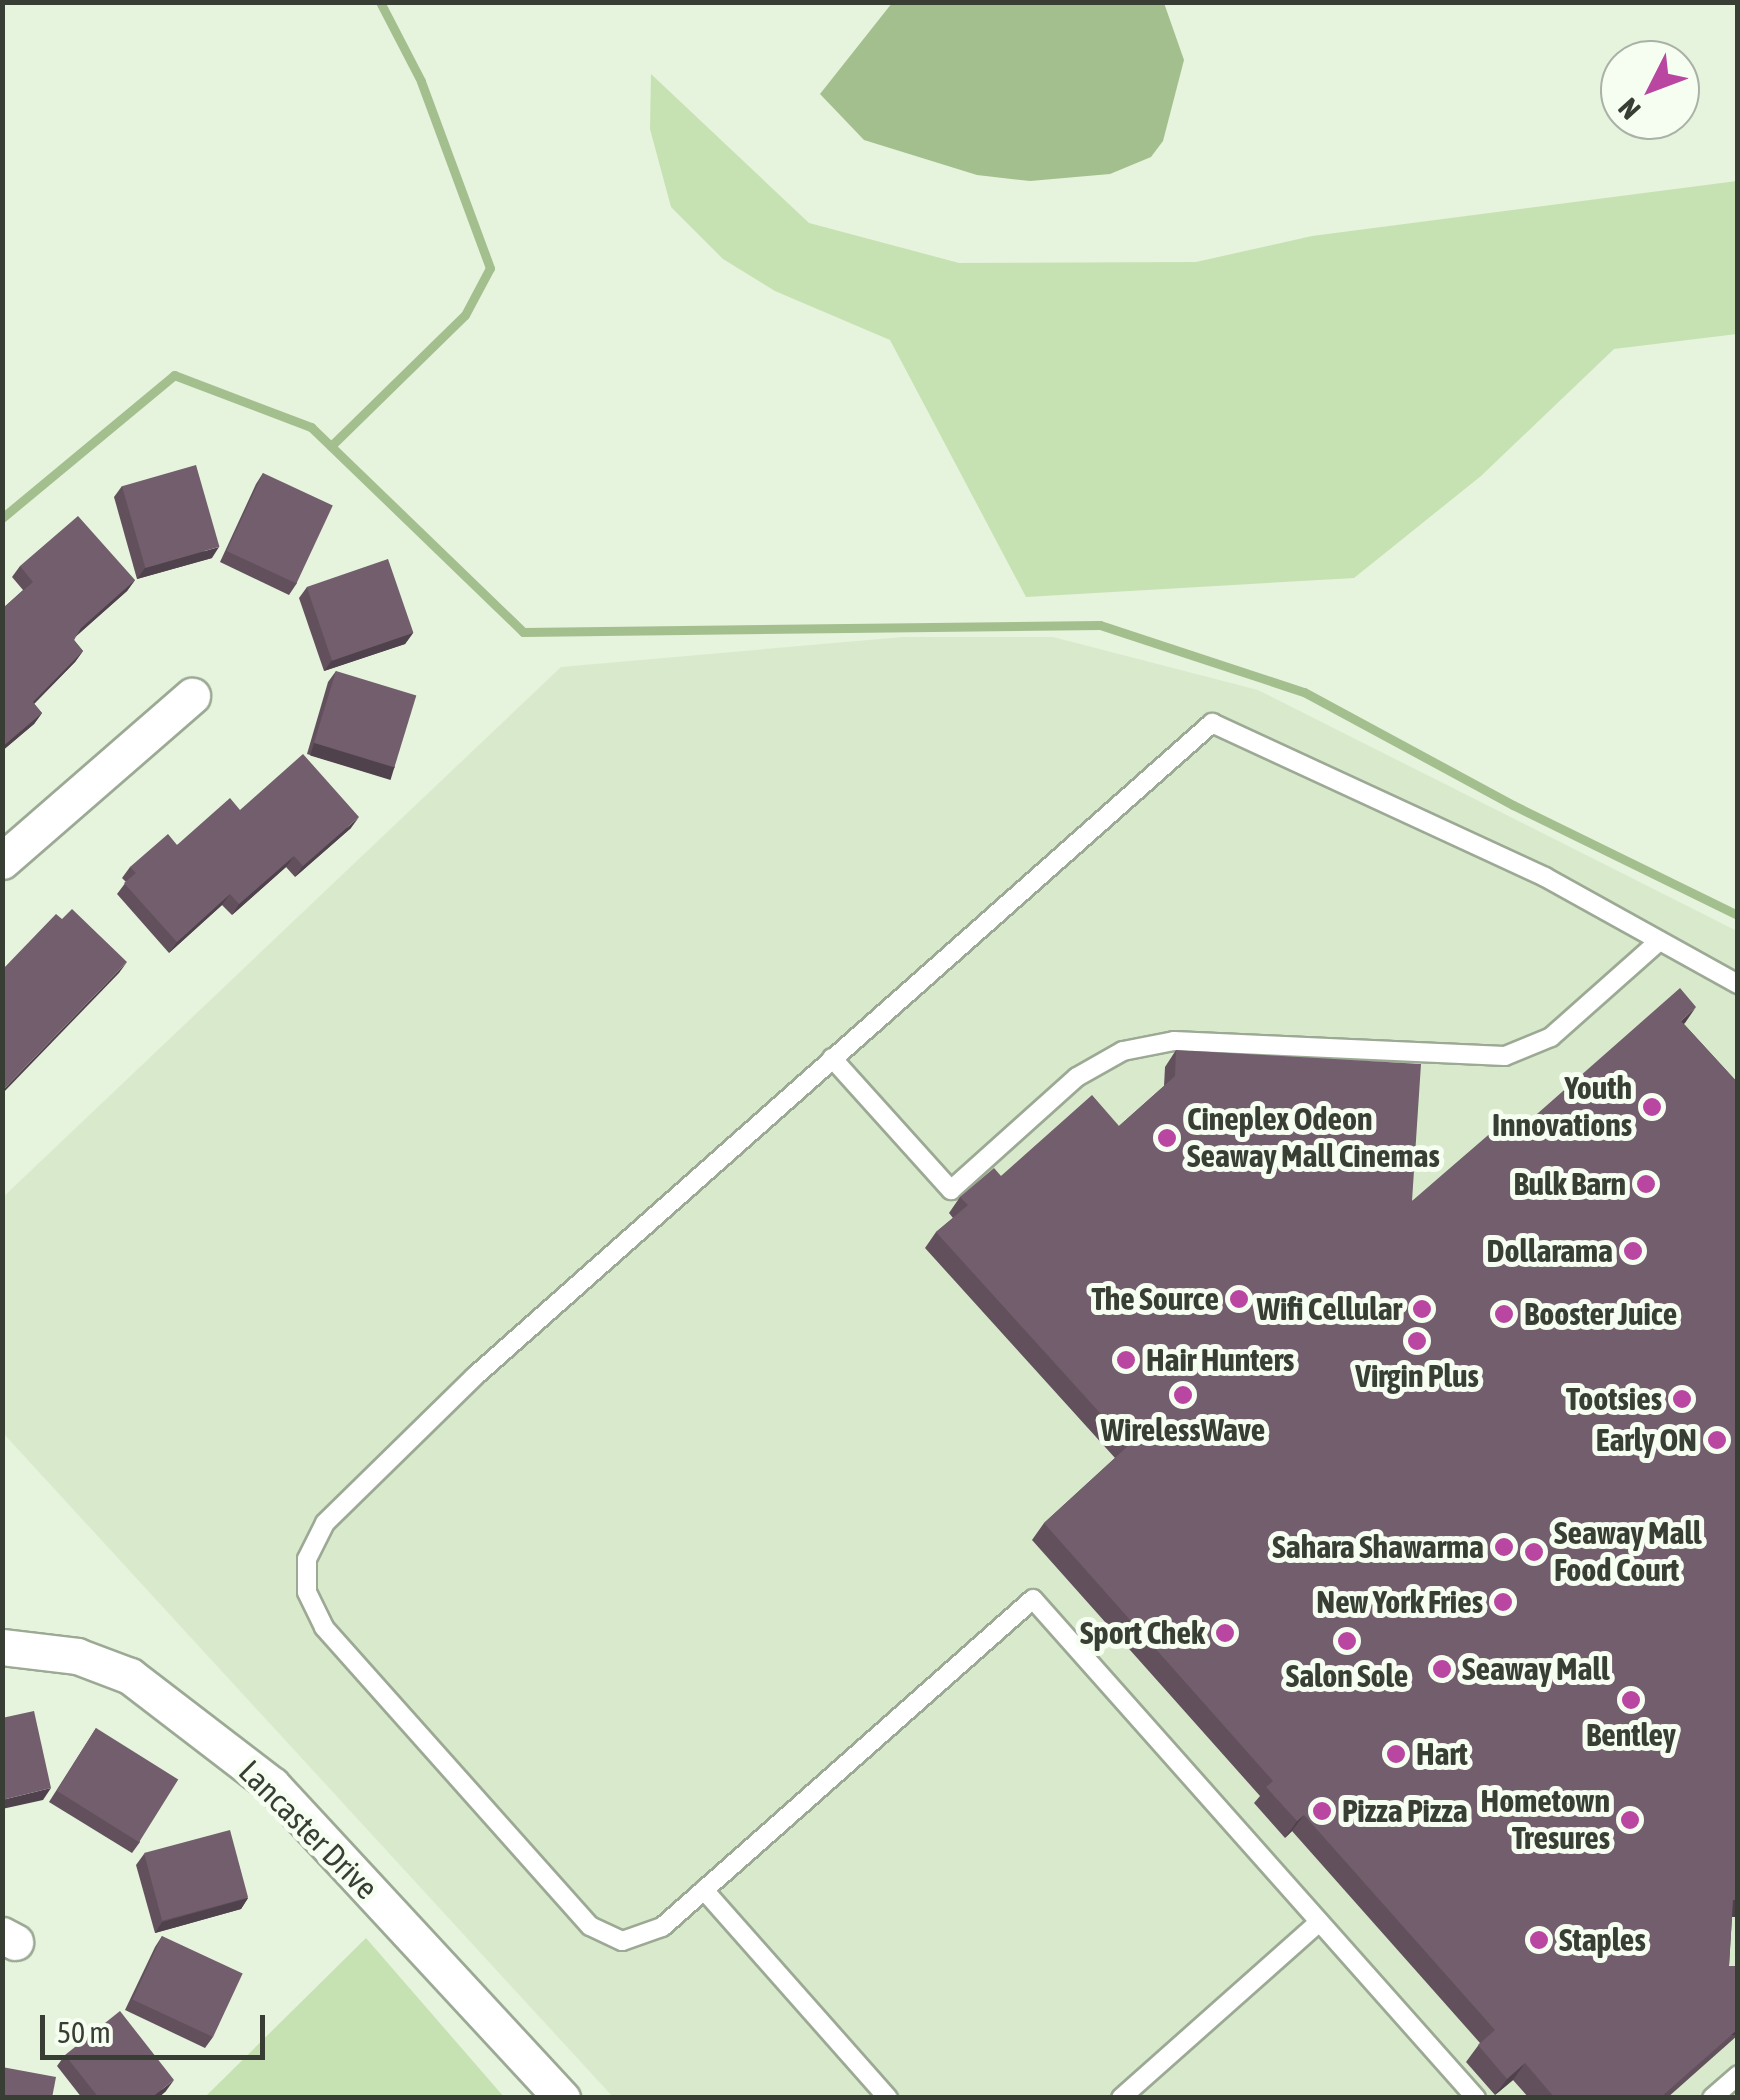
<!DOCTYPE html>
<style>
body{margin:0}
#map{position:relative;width:1740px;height:2100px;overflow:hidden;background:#e6f3dd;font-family:"Asap Condensed",sans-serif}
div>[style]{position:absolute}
.built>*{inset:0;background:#d9eacc}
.green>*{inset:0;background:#c6e2b2}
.water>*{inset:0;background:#a3bf8e}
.stream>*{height:9px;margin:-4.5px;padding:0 4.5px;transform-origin:4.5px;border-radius:4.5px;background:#a3bf8e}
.roads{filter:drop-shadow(2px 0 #9ca994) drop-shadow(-2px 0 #9ca994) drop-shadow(0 2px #9ca994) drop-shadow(0 -2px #9ca994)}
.lane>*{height:18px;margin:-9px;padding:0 9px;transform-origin:9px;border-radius:9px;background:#fff}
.street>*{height:35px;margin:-17.5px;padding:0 17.5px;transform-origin:17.5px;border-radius:17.5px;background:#fff}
.wall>*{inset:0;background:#62515d}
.shaded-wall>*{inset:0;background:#50424c;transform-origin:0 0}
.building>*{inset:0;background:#725e6c;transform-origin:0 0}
.dots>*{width:28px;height:28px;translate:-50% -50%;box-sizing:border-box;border:5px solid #f6fef1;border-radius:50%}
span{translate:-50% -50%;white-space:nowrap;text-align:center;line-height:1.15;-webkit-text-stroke:10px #f6fef1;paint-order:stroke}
.poi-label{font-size:32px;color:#393e35;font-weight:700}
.right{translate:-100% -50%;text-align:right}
.left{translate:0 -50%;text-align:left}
.street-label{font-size:32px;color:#393e35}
.frame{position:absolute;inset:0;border:5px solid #393e35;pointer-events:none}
.north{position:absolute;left:1600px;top:40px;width:100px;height:100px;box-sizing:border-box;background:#f6fef1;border:2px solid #aab1a6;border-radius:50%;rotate:228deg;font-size:28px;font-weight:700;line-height:40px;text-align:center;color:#393e35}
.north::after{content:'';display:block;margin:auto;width:35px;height:45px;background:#b947a1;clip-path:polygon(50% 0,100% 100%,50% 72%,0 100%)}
.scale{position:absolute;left:40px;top:2015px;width:225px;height:45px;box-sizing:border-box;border:5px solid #393e35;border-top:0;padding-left:12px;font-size:30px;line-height:35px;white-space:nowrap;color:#393e35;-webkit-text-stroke:8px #f6fef1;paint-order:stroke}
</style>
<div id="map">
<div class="built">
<i style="clip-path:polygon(903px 637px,1053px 637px,1258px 690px,1737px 931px,1737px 2097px,613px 2097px,3px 1433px,2px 1198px,561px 667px)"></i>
</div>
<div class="green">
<i style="clip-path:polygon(651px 74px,809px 223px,959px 263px,1196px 262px,1312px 236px,1737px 181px,1737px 334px,1614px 349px,1481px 476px,1354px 578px,1026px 597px,890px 340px,775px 291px,723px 259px,671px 207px,650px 129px)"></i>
<i style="clip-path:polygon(366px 1938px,504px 2097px,204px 2097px,205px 2097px)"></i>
</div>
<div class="water">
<i style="clip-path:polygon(892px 3px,1164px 3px,1184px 60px,1163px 141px,1151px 157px,1110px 174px,1030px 181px,977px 175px,864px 140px,820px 94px)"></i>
</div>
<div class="stream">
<i style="left:331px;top:446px;width:187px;rotate:-44.4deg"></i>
<i style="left:465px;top:315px;width:53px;rotate:-62deg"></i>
<i style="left:490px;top:268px;width:199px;rotate:-110.3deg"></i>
<i style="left:421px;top:81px;width:89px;rotate:-117.4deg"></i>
<i style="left:2px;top:518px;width:224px;rotate:-39.7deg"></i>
<i style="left:174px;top:375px;width:147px;rotate:20.8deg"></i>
<i style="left:311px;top:427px;width:295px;rotate:44deg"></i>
<i style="left:523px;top:632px;width:577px;rotate:-0.7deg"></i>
<i style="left:1100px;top:625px;width:215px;rotate:18.2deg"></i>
<i style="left:1304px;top:692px;width:238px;rotate:28.4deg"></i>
<i style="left:1513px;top:805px;width:250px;rotate:26.1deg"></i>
</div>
<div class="roads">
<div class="lane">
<i style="left:832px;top:1058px;width:178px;rotate:48deg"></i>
<i style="left:951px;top:1190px;width:169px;rotate:-41.9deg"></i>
<i style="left:1077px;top:1077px;width:53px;rotate:-29.5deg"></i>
<i style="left:1123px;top:1051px;width:52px;rotate:-11.1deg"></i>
<i style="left:1174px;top:1041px;width:331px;rotate:2.6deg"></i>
<i style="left:1505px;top:1056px;width:50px;rotate:-22.4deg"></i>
<i style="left:1551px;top:1037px;width:144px;rotate:-41.6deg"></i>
<i style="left:704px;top:1890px;width:278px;rotate:48.5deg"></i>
<i style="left:1121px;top:2098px;width:265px;rotate:-41.6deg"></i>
<i style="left:1476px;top:2098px;width:667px;rotate:-131.6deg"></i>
<i style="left:1033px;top:1599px;width:495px;rotate:138.5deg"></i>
<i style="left:662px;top:1927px;width:42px;rotate:160.7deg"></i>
<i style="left:622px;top:1941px;width:35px;rotate:-155deg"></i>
<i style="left:590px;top:1926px;width:400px;rotate:-131.7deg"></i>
<i style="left:324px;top:1627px;width:39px;rotate:-116deg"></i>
<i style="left:307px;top:1592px;width:33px;rotate:-90deg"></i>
<i style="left:307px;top:1559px;width:40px;rotate:-63.4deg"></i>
<i style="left:325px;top:1523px;width:210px;rotate:-44.4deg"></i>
<i style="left:475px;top:1376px;width:985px;rotate:-41.54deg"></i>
<i style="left:1212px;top:723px;width:367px;rotate:24.8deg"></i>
<i style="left:1545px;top:877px;width:221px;rotate:29deg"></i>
<i style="left:1712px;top:2098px;width:35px;rotate:-41deg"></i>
</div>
<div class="street">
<i style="left:2px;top:861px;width:252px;rotate:-41deg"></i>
<i style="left:2px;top:1647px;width:76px;rotate:6.8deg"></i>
<i style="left:77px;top:1656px;width:57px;rotate:20.7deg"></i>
<i style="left:130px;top:1676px;width:179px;rotate:37.5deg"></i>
<i style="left:272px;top:1785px;width:427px;rotate:47.2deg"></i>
<i style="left:2px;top:1935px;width:15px;rotate:28deg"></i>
</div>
</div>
<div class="wall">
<i style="clip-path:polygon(263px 473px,297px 583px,289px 595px,220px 562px,256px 484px)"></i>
<i style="clip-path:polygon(122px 486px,212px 558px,137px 579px,114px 497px)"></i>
<i style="clip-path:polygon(20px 566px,135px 580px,127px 591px,75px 637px,74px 640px,83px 651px,75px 662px,34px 704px,42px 713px,34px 724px,2px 751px,2px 609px,23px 590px,12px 577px)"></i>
<i style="clip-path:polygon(307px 587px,413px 633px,405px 644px,324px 671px,299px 598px)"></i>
<i style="clip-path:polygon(336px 671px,395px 767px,387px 778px,307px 754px,328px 682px)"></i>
<i style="clip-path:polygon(240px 810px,351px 828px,295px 877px,286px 867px,232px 915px,222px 905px,169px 953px,117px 894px,126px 882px,122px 878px,130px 867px,177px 845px)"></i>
<i style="clip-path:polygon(1684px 1024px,1738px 1083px,1738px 1917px,1732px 1917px,1729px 1966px,1738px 1966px,1738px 2035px,1667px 2098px,1529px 2098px,1513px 2080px,1495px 2095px,1466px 2062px,1480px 2043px,1292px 1831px,1285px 1838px,1254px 1803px,1260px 1796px,1032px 1540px,1044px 1523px,1115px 1458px,925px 1248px,936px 1232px,953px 1218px,949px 1213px,960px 1197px,1001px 1176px,1119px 1126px,1164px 1086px,1165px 1067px,1176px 1050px,1412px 1201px)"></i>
<i style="clip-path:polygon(96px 1728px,140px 1842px,132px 1853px,49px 1802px)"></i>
<i style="clip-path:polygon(144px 1854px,248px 1898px,241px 1909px,155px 1933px,136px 1865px)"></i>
<i style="clip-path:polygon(162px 1936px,213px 2037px,205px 2048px,125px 2010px,155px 1947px)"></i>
<i style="clip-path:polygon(65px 2055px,166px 2091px,158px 2098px,82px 2098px,57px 2066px)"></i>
</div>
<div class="shaded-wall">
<i style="clip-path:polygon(219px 547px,212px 558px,137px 579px,145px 568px)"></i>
<i style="clip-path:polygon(135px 580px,127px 591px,73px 639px,81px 628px)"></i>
<i style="clip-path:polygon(413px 633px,405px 644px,324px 671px,332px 660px)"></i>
<i style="clip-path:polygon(83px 651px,75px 662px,25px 713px,33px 702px)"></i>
<i style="clip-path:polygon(42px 713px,34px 724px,2px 751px,2px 747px)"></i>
<i style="left:314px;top:743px;width:84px;height:13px;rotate:17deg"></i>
<i style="clip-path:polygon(359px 817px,351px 828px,295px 877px,303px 866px)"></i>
<i style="clip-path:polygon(294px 856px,286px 867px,232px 915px,239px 904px)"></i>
<i style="clip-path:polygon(230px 894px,222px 905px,169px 953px,177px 942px)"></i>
<i style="clip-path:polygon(127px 962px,119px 973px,2px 1094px,2px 1091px)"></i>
<i style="clip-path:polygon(1696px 1007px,1685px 1023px,1669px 1037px,1681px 1021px)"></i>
<i style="clip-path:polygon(51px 1788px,43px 1800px,2px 1809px,2px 1800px)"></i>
<i style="clip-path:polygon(1304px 1815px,1292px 1831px,1285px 1838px,1297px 1821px)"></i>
<i style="clip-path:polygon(248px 1898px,241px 1909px,155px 1933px,162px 1922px)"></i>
<i style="clip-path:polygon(1733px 1900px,1738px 1900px,1738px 1917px,1721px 1916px)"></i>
<i style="left:1738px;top:2029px;width:6px;height:104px;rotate:90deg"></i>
<i style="clip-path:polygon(1525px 2063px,1513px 2080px,1495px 2095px,1507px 2079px)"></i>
<i style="clip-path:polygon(174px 2080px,166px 2091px,158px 2098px,151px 2098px)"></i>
</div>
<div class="building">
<i style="left:196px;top:465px;width:85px;height:77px;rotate:74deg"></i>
<i style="left:263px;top:473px;width:77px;height:86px;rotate:25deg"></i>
<i style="clip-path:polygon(78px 516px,135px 580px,81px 628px,74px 640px,83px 651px,33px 702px,42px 713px,2px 747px,2px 609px,33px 582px,20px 566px)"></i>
<i style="left:388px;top:559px;width:78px;height:86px;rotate:71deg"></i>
<i style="left:336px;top:671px;width:84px;height:75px;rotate:17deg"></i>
<i style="clip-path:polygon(303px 754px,359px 817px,303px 866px,294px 856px,239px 904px,230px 894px,177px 942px,124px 883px,136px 873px,130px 867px,168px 834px,177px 845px,230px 798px,240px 810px)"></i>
<i style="clip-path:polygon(72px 909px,127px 962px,2px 1091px,2px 970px,56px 914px,62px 919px)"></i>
<i style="clip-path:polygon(1680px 988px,1696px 1007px,1681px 1021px,1738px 1083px,1738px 1900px,1733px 1900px,1729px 1966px,1738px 1966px,1738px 2029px,1660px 2098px,1555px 2098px,1525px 2063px,1507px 2079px,1478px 2045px,1495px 2030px,1304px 1815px,1297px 1821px,1266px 1787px,1273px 1781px,1044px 1523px,1129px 1445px,936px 1232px,968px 1205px,960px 1197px,994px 1168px,1001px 1176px,1092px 1095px,1119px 1126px,1175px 1076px,1176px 1050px,1421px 1064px,1412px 1201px,1501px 1124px,1512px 1136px)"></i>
<i style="clip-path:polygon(34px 1711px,51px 1788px,2px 1800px,2px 1718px)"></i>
<i style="left:96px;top:1728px;width:97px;height:74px;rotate:32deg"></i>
<i style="left:230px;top:1830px;width:70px;height:89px;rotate:75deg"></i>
<i style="left:162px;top:1936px;width:89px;height:70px;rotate:25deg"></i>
<i style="clip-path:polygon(120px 2011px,174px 2080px,151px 2098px,99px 2098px,65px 2055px)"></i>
<i style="clip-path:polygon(2px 2067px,56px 2077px,52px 2098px,2px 2098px)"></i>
</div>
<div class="dots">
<i style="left:1652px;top:1107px;background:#b947a1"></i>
<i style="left:1167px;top:1138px;background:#b947a1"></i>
<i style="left:1646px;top:1184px;background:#b947a1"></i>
<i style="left:1633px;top:1251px;background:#b947a1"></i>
<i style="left:1239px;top:1299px;background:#b947a1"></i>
<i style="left:1422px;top:1309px;background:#b947a1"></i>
<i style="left:1504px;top:1314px;background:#b947a1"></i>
<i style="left:1417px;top:1341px;background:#b947a1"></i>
<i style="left:1126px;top:1360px;background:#b947a1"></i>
<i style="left:1183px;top:1395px;background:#b947a1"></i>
<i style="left:1682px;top:1399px;background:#b947a1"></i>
<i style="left:1717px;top:1440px;background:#b947a1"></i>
<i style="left:1504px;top:1547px;background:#b947a1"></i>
<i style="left:1534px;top:1552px;background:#b947a1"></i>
<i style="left:1503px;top:1602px;background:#b947a1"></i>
<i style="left:1225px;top:1633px;background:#b947a1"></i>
<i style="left:1347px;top:1641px;background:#b947a1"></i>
<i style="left:1442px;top:1669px;background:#b947a1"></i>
<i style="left:1631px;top:1700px;background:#b947a1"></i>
<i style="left:1396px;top:1754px;background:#b947a1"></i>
<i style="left:1322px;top:1811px;background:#b947a1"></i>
<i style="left:1630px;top:1820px;background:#b947a1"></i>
<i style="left:1539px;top:1940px;background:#b947a1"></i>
</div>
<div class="poi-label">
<span class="right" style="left:1632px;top:1107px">Youth<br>Innovations</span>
<span class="left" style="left:1187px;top:1138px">Cineplex Odeon<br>Seaway Mall Cinemas</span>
<span class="right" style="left:1626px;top:1184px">Bulk Barn</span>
<span class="right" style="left:1613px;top:1251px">Dollarama</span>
<span class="right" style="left:1219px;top:1299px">The Source</span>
<span class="right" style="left:1402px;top:1309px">Wifi Cellular</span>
<span class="left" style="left:1524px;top:1314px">Booster Juice</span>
<span class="left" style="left:1146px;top:1360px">Hair Hunters</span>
<span style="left:1417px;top:1376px">Virgin Plus</span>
<span class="right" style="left:1662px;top:1399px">Tootsies</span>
<span style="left:1183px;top:1430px">WirelessWave</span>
<span class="right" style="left:1697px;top:1440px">Early ON</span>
<span class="left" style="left:1554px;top:1552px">Seaway Mall<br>Food Court</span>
<span class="right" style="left:1484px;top:1547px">Sahara Shawarma</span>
<span class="right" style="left:1483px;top:1602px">New York Fries</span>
<span class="right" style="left:1205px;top:1633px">Sport Chek</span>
<span class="left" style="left:1462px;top:1669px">Seaway Mall</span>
<span style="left:1347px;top:1676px">Salon Sole</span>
<span style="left:1631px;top:1735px">Bentley</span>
<span class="left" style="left:1416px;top:1754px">Hart</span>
<span class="right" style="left:1610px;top:1820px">Hometown<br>Tresures</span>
<span class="left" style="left:1342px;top:1811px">Pizza Pizza</span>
<span class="left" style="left:1559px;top:1940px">Staples</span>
</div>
<div class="street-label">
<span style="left:308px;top:1830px;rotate:45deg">Lancaster Drive</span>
</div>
<div class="frame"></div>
<div class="north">N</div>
<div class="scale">50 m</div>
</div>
